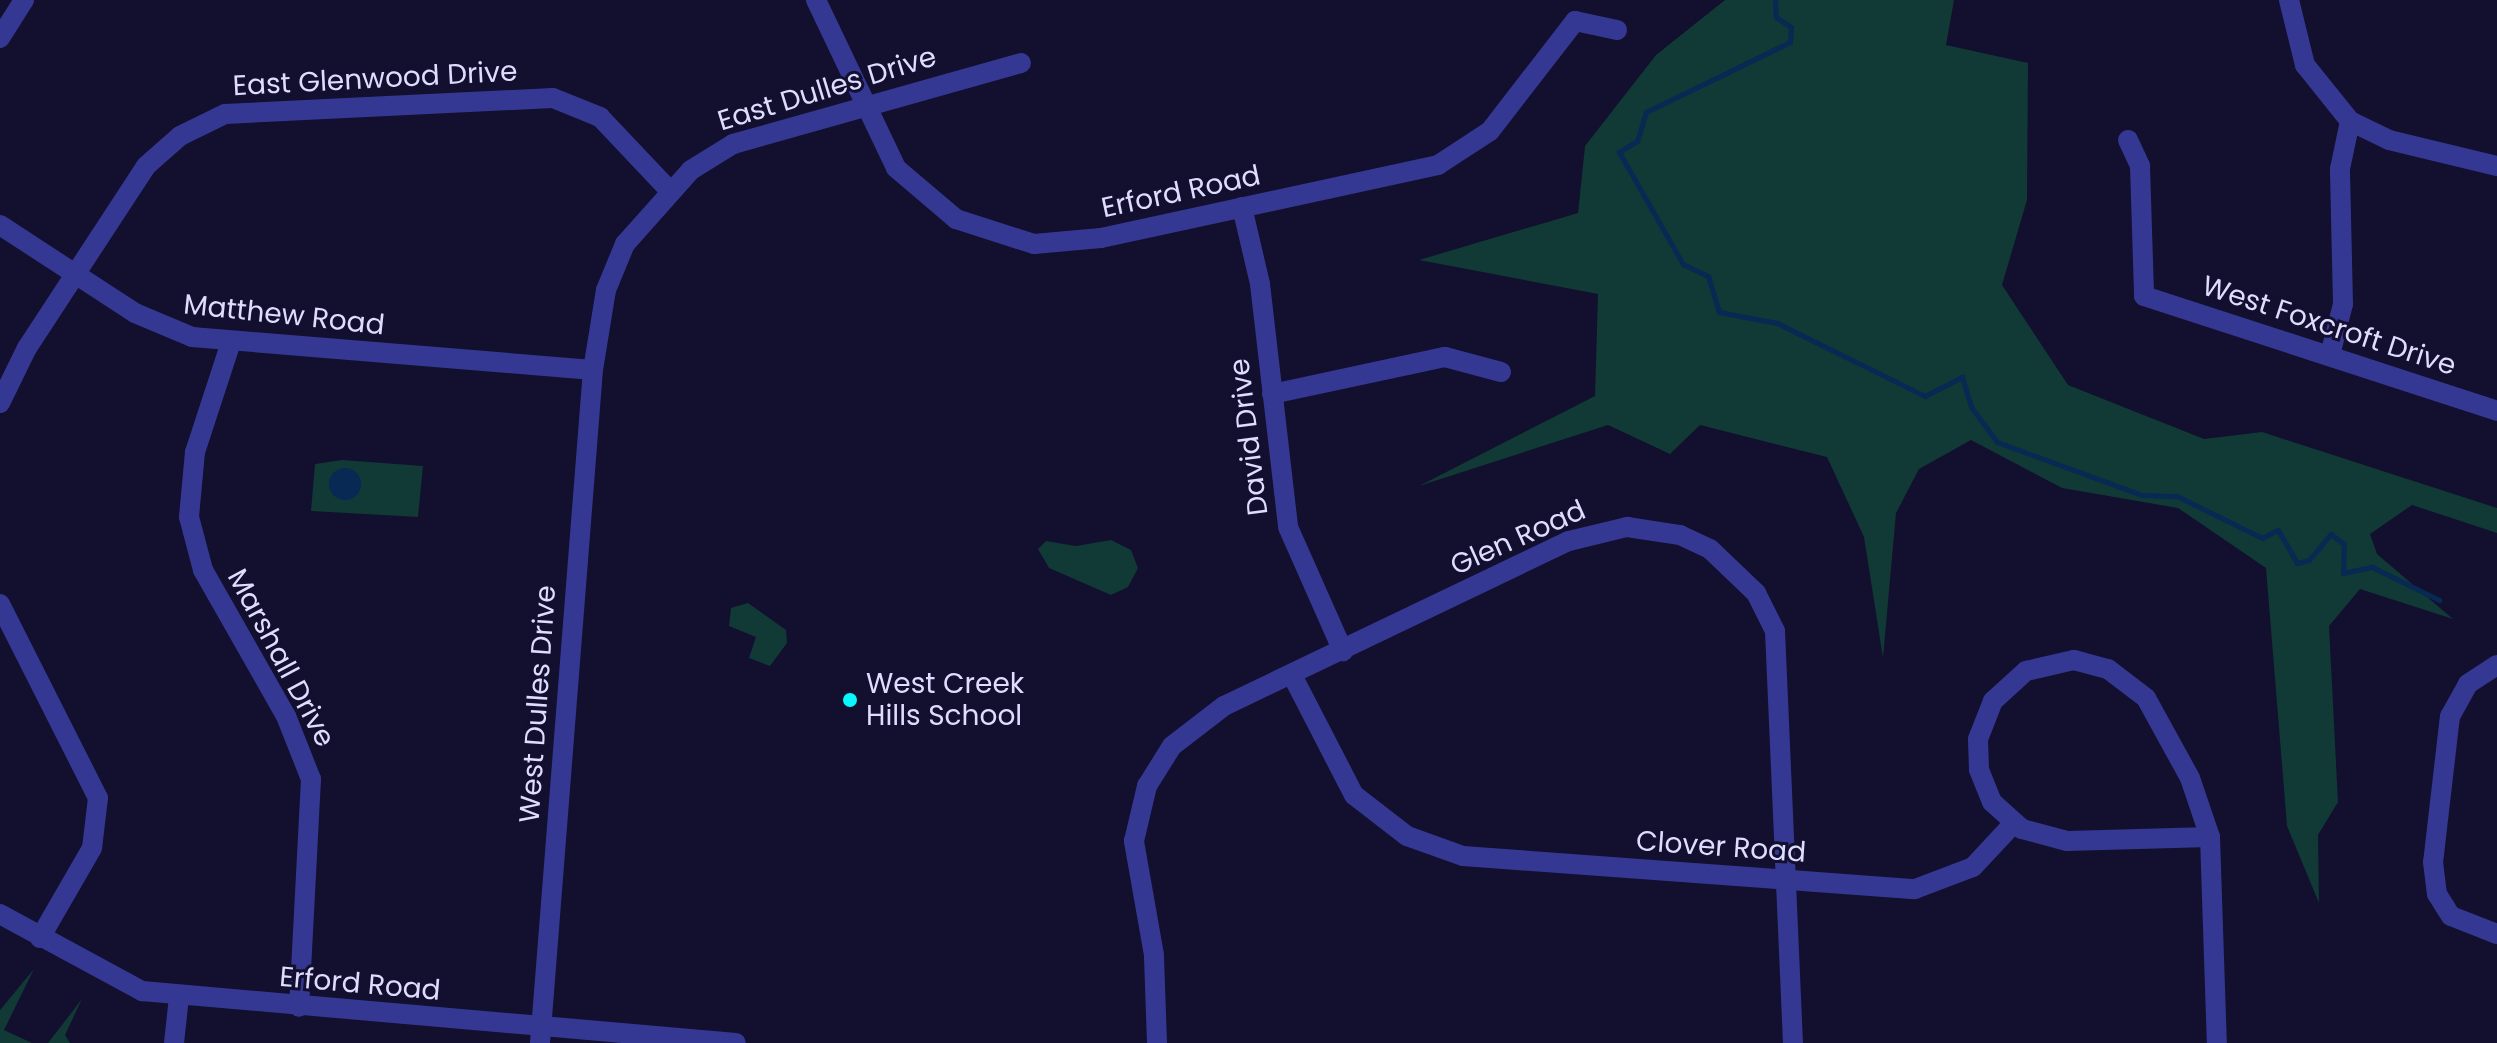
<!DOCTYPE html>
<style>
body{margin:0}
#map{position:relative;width:2497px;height:1043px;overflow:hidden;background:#120f2f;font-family:Poppins,sans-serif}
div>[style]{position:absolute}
.green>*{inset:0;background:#113935}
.water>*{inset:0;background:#072954}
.round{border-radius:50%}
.stream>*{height:5px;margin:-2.5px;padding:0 2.5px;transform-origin:2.5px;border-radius:2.5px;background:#072954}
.minor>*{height:20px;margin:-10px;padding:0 10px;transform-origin:10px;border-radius:10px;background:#353892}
.dots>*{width:22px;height:22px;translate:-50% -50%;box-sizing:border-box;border:4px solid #120f2f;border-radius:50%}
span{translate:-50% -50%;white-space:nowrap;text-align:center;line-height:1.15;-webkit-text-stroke:6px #120f2f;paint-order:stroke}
.street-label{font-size:28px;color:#dedcff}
.poi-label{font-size:28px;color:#dedcff}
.left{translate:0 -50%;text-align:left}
</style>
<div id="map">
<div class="green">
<i style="clip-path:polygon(1725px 0,1954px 0,1946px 45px,2028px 63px,2027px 200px,2002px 285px,2068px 385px,2204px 439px,2262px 432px,2497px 508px,2497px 533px,2412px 505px,2370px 534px,2377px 554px,2453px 619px,2360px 589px,2329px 626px,2338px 802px,2318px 835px,2319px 903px,2287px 826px,2266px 568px,2178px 508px,2062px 488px,1971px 440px,1919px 469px,1896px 513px,1883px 658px,1864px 537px,1827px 457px,1700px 425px,1670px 454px,1608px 425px,1419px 486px,1595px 396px,1598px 294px,1419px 260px,1578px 213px,1585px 146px,1656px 55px)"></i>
<i style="clip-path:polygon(342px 460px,423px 466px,418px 517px,311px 511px,315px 464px)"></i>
<i style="clip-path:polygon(1111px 540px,1131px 550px,1138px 568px,1128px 587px,1111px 595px,1049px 568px,1038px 549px,1046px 541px,1076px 546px)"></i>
<i style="clip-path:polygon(748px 603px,786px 630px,787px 643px,770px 666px,749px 658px,756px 637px,729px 626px,731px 608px)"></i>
<i style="clip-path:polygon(34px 969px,4px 1030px,32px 1043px,0 1043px,0 1010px)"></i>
<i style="clip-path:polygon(82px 999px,65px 1035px,70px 1043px,48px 1043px)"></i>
</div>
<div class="water">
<i class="round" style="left:329px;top:468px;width:32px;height:32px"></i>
</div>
<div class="stream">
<i style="left:1775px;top:0;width:17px;rotate:87deg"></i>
<i style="left:1776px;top:17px;width:18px;rotate:34deg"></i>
<i style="left:1791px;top:27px;width:15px;rotate:94deg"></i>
<i style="left:1790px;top:42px;width:160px;rotate:154.1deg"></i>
<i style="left:1646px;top:112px;width:30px;rotate:107deg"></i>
<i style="left:1637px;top:141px;width:21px;rotate:149deg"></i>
<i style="left:1619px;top:152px;width:129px;rotate:60.3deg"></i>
<i style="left:1683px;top:264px;width:28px;rotate:26deg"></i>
<i style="left:1708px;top:276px;width:38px;rotate:73deg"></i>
<i style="left:1719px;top:312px;width:59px;rotate:10.7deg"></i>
<i style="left:1777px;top:323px;width:165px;rotate:26.3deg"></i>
<i style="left:1925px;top:396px;width:42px;rotate:-27.2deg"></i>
<i style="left:1962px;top:377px;width:31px;rotate:73deg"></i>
<i style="left:1971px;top:407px;width:44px;rotate:53.4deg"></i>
<i style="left:1997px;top:442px;width:154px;rotate:20.1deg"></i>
<i style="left:2142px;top:495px;width:35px;rotate:2deg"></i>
<i style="left:2177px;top:496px;width:95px;rotate:26.3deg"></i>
<i style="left:2262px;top:538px;width:18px;rotate:-27deg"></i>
<i style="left:2278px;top:530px;width:38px;rotate:60deg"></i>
<i style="left:2297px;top:563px;width:12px;rotate:-14deg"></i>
<i style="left:2309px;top:560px;width:34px;rotate:-50deg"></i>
<i style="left:2331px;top:534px;width:16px;rotate:38deg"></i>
<i style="left:2344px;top:544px;width:29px;rotate:92deg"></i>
<i style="left:2343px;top:573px;width:30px;rotate:-12deg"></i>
<i style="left:2372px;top:567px;width:75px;rotate:26.2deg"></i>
</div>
<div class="minor">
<i style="left:816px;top:0;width:186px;rotate:64.5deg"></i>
<i style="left:896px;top:168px;width:79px;rotate:40.4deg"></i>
<i style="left:956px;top:219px;width:82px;rotate:17.8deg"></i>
<i style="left:1034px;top:244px;width:67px;rotate:-5.1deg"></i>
<i style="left:1101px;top:238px;width:345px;rotate:-12.2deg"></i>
<i style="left:1438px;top:165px;width:62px;rotate:-33.2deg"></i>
<i style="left:1490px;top:131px;width:139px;rotate:-52.3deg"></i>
<i style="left:1575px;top:21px;width:43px;rotate:12.1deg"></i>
<i style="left:2289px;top:0;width:67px;rotate:76.2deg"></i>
<i style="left:2305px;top:65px;width:72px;rotate:51.2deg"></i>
<i style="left:2350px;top:121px;width:43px;rotate:26deg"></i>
<i style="left:2389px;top:140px;width:111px;rotate:13.5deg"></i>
<i style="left:0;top:38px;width:45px;rotate:-57.7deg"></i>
<i style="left:2128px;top:140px;width:29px;rotate:65deg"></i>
<i style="left:2140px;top:166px;width:130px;rotate:88.2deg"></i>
<i style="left:2144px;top:296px;width:371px;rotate:18deg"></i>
<i style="left:1242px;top:207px;width:79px;rotate:76.8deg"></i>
<i style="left:1260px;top:284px;width:245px;rotate:83.4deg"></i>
<i style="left:1288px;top:527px;width:136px;rotate:66.1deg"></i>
<i style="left:0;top:225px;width:161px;rotate:33.1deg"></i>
<i style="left:135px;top:313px;width:62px;rotate:22.8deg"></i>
<i style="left:192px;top:337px;width:402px;rotate:4.7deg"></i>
<i style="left:231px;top:342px;width:116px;rotate:108.1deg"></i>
<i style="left:195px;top:452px;width:65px;rotate:95.3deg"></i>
<i style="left:189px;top:517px;width:55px;rotate:75.2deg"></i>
<i style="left:203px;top:570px;width:168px;rotate:60.4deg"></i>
<i style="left:286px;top:716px;width:68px;rotate:68.4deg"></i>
<i style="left:311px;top:779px;width:228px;rotate:93deg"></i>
<i style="left:2330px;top:355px;width:53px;rotate:-75.7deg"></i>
<i style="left:2343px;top:304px;width:135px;rotate:-91.3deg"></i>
<i style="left:2340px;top:169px;width:49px;rotate:-78.2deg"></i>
<i style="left:1272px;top:394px;width:177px;rotate:-12.1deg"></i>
<i style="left:1445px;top:357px;width:58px;rotate:15deg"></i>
<i style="left:0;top:403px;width:61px;rotate:-63.9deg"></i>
<i style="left:27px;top:348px;width:217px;rotate:-56.8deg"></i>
<i style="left:146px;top:166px;width:45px;rotate:-41.4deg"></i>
<i style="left:180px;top:136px;width:50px;rotate:-26.1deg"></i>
<i style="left:225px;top:114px;width:328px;rotate:-2.8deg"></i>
<i style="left:553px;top:98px;width:51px;rotate:22deg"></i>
<i style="left:600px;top:117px;width:100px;rotate:46.6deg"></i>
<i style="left:0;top:604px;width:217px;rotate:63.2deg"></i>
<i style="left:98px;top:798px;width:50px;rotate:96.8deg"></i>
<i style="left:92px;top:848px;width:104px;rotate:120deg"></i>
<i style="left:2497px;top:665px;width:35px;rotate:147deg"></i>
<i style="left:2468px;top:684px;width:37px;rotate:119deg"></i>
<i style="left:2450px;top:716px;width:147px;rotate:96.6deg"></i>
<i style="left:2433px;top:862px;width:32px;rotate:83deg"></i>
<i style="left:2437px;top:894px;width:26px;rotate:58deg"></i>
<i style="left:2451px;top:916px;width:49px;rotate:21.4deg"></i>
<i style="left:1292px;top:675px;width:135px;rotate:62.7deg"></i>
<i style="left:1354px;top:795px;width:67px;rotate:37.7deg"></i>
<i style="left:1407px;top:836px;width:59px;rotate:19.7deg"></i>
<i style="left:1463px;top:856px;width:453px;rotate:4.2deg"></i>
<i style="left:1915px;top:889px;width:62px;rotate:-20.8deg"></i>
<i style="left:1973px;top:867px;width:60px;rotate:-47deg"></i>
<i style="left:2210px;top:837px;width:143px;rotate:178.4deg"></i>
<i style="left:2067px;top:841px;width:47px;rotate:-165.1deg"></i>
<i style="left:2022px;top:829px;width:40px;rotate:-138deg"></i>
<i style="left:1992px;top:802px;width:35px;rotate:-112deg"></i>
<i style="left:1979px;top:769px;width:30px;rotate:-92deg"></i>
<i style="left:1978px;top:739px;width:41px;rotate:-68.5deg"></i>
<i style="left:1993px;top:701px;width:45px;rotate:-42.3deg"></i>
<i style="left:2026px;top:671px;width:49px;rotate:-12.9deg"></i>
<i style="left:2074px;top:660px;width:35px;rotate:15deg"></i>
<i style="left:2108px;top:669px;width:48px;rotate:37.3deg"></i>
<i style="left:2146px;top:698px;width:91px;rotate:61.2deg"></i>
<i style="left:2190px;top:778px;width:62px;rotate:71.3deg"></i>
<i style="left:2210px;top:837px;width:206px;rotate:88.1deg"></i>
<i style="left:0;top:914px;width:162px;rotate:28.5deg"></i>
<i style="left:142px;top:991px;width:596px;rotate:5deg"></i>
<i style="left:174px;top:1043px;width:46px;rotate:-83.8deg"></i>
<i style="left:540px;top:1043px;width:675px;rotate:-85.5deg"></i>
<i style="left:593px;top:370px;width:81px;rotate:-80.8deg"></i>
<i style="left:606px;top:290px;width:50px;rotate:-67.6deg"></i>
<i style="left:625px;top:244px;width:99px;rotate:-48.3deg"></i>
<i style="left:691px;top:170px;width:49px;rotate:-31.8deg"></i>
<i style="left:733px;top:144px;width:299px;rotate:-15.7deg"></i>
<i style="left:1157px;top:1043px;width:88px;rotate:-92deg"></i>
<i style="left:1154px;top:955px;width:116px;rotate:-100deg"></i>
<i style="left:1134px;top:841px;width:57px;rotate:-76.7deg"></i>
<i style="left:1147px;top:786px;width:47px;rotate:-58deg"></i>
<i style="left:1172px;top:746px;width:66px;rotate:-37.6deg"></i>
<i style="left:1224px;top:706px;width:382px;rotate:-25.6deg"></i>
<i style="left:1569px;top:541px;width:60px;rotate:-13.6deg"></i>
<i style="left:1627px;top:527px;width:54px;rotate:8.6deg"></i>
<i style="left:1680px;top:535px;width:33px;rotate:25deg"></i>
<i style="left:1710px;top:549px;width:64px;rotate:43.7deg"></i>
<i style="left:1756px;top:593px;width:42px;rotate:63.4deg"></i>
<i style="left:1775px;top:631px;width:412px;rotate:87.5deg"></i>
</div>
<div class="dots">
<i style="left:850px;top:700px;background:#08f7ff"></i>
</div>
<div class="street-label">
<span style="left:375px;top:79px;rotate:-3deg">East Glenwood Drive</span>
<span style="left:827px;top:89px;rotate:-17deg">East Dulles Drive</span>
<span style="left:1181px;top:192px;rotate:-12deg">Erford Road</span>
<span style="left:284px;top:315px;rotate:6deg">Matthew Road</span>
<span style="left:2329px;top:326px;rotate:18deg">West Foxcroft Drive</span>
<span style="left:1249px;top:437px;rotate:-97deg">David Drive</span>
<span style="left:1518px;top:538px;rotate:-24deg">Glen Road</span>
<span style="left:281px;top:658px;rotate:62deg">Marshall Drive</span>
<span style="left:538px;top:704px;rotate:-86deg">West Dulles Drive</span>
<span style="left:1721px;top:847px;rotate:4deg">Clover Road</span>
<span style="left:360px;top:984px;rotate:5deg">Erford Road</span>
</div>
<div class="poi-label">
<span class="left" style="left:866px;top:700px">West Creek<br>Hills School</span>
</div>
</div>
